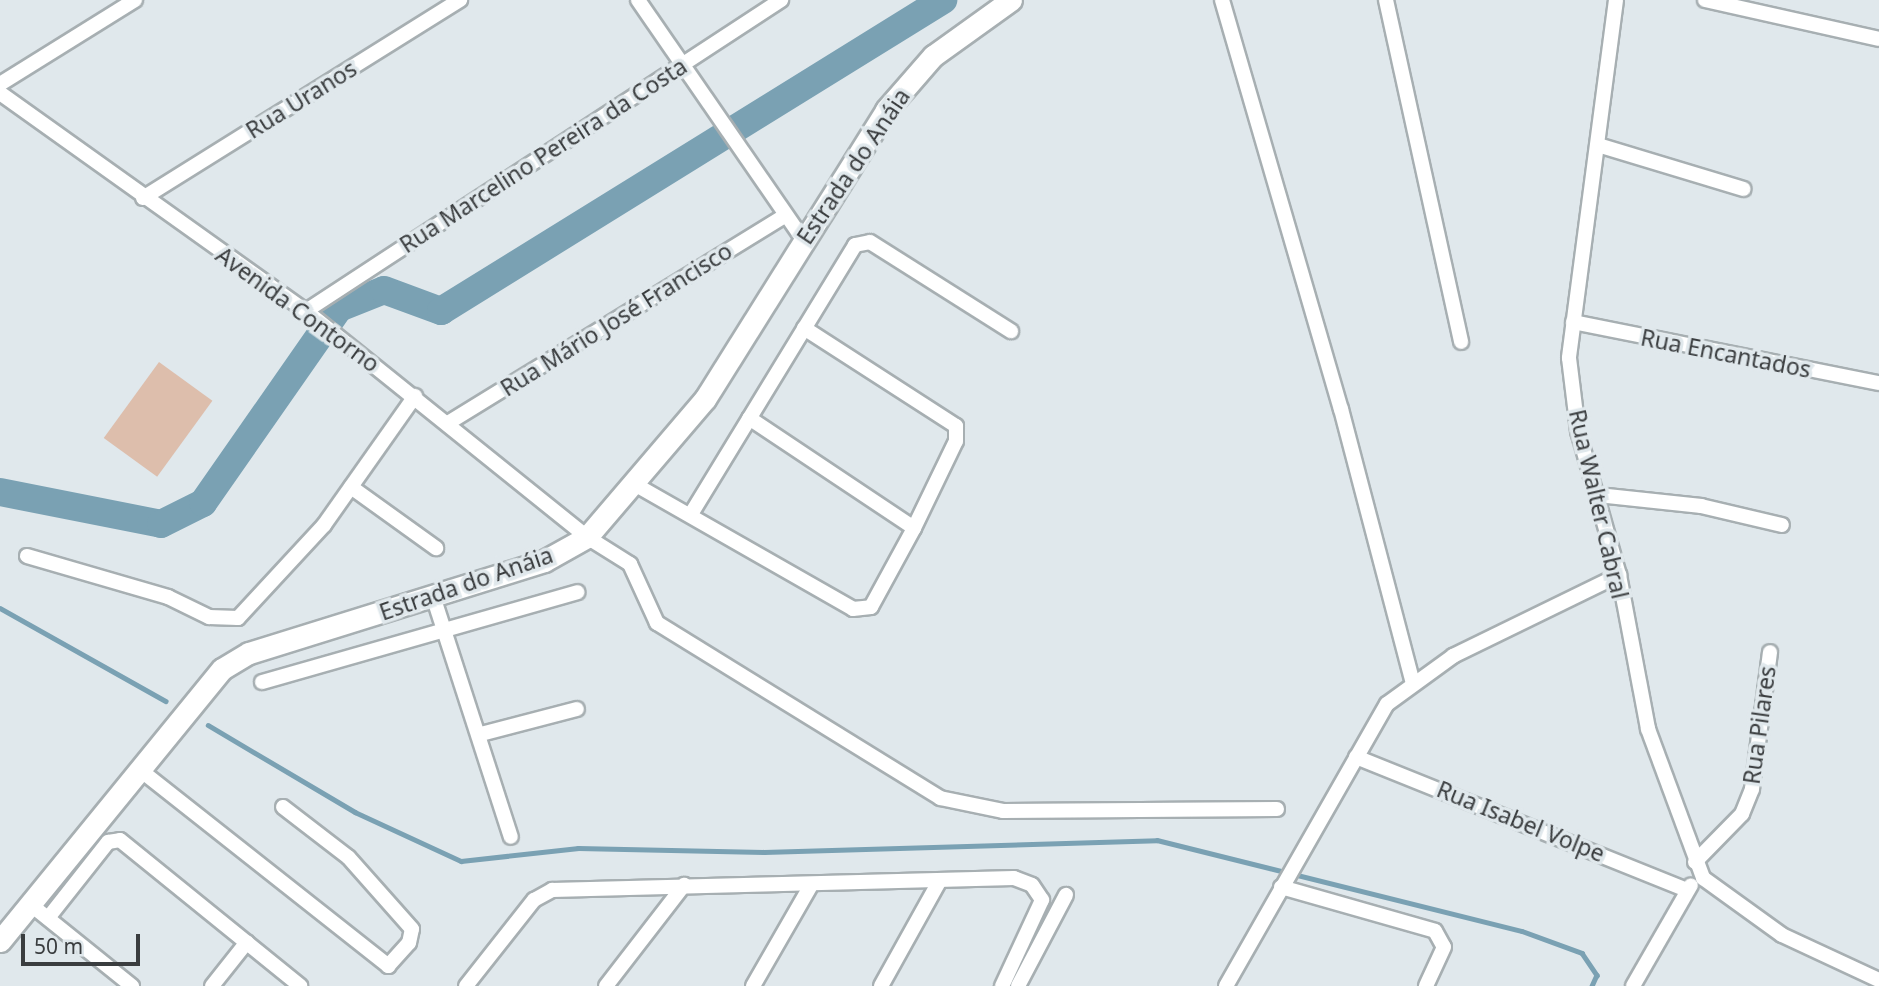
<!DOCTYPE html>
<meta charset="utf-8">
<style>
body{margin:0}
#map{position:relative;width:1879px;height:986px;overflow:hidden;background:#e0e8ec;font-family:"Noto Sans",sans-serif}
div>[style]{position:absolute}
.green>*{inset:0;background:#ddbeac;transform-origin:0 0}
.stream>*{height:4.5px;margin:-2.25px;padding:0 2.25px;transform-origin:2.25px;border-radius:2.25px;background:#7aa1b3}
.river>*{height:28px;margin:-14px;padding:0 14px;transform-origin:14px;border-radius:14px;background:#7aa1b3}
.roads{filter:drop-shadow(2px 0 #a7afb2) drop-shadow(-2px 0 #a7afb2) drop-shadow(0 2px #a7afb2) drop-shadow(0 -2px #a7afb2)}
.street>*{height:14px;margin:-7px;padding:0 7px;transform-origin:7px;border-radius:7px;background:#fff}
.secondary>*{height:21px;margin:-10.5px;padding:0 10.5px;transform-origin:10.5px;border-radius:10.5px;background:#fff}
span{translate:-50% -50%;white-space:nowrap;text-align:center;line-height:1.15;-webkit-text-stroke:7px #e0e8ec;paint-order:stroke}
.street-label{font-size:23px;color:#3a3d3f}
.scale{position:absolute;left:21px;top:934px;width:119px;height:32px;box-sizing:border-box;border:4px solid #3a3d3f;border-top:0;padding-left:9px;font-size:21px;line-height:24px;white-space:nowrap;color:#3a3d3f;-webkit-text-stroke:5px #e0e8ec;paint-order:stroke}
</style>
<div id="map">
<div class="green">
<i style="left:159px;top:362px;width:66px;height:94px;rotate:36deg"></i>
</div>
<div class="stream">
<i style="left:0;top:608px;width:190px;rotate:29.3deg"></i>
<i style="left:208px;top:725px;width:171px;rotate:30.6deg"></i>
<i style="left:355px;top:812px;width:117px;rotate:24.8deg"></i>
<i style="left:461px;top:861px;width:118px;rotate:-6.3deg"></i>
<i style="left:578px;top:848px;width:186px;rotate:1.2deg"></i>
<i style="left:764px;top:852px;width:393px;rotate:-1.7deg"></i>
<i style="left:1157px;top:840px;width:376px;rotate:14deg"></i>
<i style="left:1522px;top:931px;width:64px;rotate:20.1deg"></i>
<i style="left:1582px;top:953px;width:27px;rotate:56deg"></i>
<i style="left:1597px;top:975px;width:12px;rotate:114deg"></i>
</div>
<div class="river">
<i style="left:0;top:492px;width:164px;rotate:11.2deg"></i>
<i style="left:161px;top:524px;width:47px;rotate:-26.6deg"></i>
<i style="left:203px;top:503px;width:238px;rotate:-55.1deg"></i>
<i style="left:339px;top:308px;width:48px;rotate:-21.8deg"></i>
<i style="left:384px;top:290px;width:61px;rotate:20.2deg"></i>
<i style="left:441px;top:311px;width:591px;rotate:-31.78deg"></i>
</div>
<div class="roads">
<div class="street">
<i style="left:638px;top:0;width:290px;rotate:55.4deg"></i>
<i style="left:1222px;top:0;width:426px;rotate:73.8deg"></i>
<i style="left:1341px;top:409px;width:280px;rotate:75.3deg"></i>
<i style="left:1386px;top:0;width:350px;rotate:77.6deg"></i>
<i style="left:1616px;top:0;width:361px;rotate:97.5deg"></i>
<i style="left:1569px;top:358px;width:74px;rotate:83deg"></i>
<i style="left:1578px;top:431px;width:150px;rotate:74.1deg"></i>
<i style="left:1619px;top:575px;width:157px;rotate:79.3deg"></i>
<i style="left:1648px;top:729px;width:159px;rotate:69.7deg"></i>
<i style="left:1703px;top:878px;width:97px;rotate:35.8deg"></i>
<i style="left:1782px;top:935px;width:107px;rotate:24.9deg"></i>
<i style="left:1705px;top:0;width:178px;rotate:12.6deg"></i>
<i style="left:0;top:84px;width:159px;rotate:-31.9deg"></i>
<i style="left:0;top:93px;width:376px;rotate:35.5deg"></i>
<i style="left:306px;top:311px;width:361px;rotate:38.8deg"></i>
<i style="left:587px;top:537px;width:51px;rotate:32.1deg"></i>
<i style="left:630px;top:564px;width:65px;rotate:65.4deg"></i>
<i style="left:657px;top:623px;width:333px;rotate:31.7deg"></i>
<i style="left:940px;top:798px;width:64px;rotate:11.7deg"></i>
<i style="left:1003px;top:811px;width:274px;rotate:-0.4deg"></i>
<i style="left:1598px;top:145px;width:152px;rotate:16.8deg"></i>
<i style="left:143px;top:198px;width:374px;rotate:-32deg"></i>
<i style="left:306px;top:311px;width:568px;rotate:-33.21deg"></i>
<i style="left:1573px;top:322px;width:312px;rotate:11.3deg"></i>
<i style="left:804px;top:328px;width:181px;rotate:32.8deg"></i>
<i style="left:956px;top:426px;width:15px;rotate:90deg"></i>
<i style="left:956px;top:441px;width:97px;rotate:115.8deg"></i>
<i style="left:448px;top:423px;width:395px;rotate:-31.6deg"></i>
<i style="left:636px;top:485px;width:250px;rotate:29.7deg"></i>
<i style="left:853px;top:609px;width:18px;rotate:-6deg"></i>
<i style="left:871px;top:607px;width:90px;rotate:-61.4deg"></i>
<i style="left:914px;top:528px;width:198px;rotate:-146.3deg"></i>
<i style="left:351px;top:487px;width:105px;rotate:35.7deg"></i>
<i style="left:1598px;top:495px;width:104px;rotate:6.1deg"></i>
<i style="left:1701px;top:506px;width:83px;rotate:13.2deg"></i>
<i style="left:691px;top:514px;width:315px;rotate:-58.6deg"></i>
<i style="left:855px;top:245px;width:15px;rotate:-11deg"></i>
<i style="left:870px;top:242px;width:167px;rotate:32.3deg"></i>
<i style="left:27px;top:556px;width:147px;rotate:16.2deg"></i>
<i style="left:168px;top:597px;width:46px;rotate:26deg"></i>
<i style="left:209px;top:617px;width:29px;rotate:2deg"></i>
<i style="left:238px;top:618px;width:127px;rotate:-47.2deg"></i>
<i style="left:324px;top:525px;width:158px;rotate:-54.8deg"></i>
<i style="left:433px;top:596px;width:253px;rotate:72.1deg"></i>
<i style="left:262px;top:682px;width:328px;rotate:-15.9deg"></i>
<i style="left:481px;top:734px;width:99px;rotate:-14.6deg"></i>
<i style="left:1356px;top:757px;width:354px;rotate:21.9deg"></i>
<i style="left:139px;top:769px;width:318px;rotate:38.3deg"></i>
<i style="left:388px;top:966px;width:31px;rotate:-48deg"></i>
<i style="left:409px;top:943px;width:14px;rotate:-78deg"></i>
<i style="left:412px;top:929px;width:96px;rotate:-131.6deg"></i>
<i style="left:348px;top:857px;width:82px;rotate:-142.4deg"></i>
<i style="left:1695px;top:862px;width:67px;rotate:-45.6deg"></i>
<i style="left:1742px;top:814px;width:27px;rotate:-68deg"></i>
<i style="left:1752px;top:789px;width:138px;rotate:-82.5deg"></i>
<i style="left:1281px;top:887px;width:160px;rotate:15.9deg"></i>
<i style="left:1435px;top:931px;width:18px;rotate:61deg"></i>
<i style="left:1444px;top:947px;width:43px;rotate:114.8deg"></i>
<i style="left:30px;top:904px;width:131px;rotate:38.8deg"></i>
<i style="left:48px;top:918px;width:97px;rotate:-51.7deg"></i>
<i style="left:108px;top:842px;width:12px;rotate:-9deg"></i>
<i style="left:120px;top:840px;width:232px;rotate:39deg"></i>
<i style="left:212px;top:986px;width:56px;rotate:-51.5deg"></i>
<i style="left:466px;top:986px;width:110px;rotate:-51.7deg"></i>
<i style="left:534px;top:900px;width:21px;rotate:-29deg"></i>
<i style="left:552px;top:890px;width:462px;rotate:-1.5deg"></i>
<i style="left:1014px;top:878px;width:19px;rotate:21deg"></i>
<i style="left:1032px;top:885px;width:18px;rotate:56deg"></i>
<i style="left:1042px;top:900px;width:95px;rotate:114.9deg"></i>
<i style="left:606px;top:986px;width:128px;rotate:-52.3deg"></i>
<i style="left:753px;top:986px;width:116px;rotate:-60.1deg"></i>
<i style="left:881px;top:986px;width:119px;rotate:-60.9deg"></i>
<i style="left:1018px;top:986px;width:103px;rotate:-62.2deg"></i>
<i style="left:1226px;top:986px;width:325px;rotate:-60.3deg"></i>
<i style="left:1387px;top:704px;width:82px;rotate:-36deg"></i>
<i style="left:1453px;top:656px;width:185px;rotate:-26deg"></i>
<i style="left:1633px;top:986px;width:116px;rotate:-60.1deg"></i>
</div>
<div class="secondary">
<i style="left:0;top:941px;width:351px;rotate:-50.8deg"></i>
<i style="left:222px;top:669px;width:31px;rotate:-31deg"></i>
<i style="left:249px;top:653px;width:309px;rotate:-17.3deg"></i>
<i style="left:544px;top:561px;width:49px;rotate:-29.2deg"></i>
<i style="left:587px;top:537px;width:182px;rotate:-49.5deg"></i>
<i style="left:705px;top:399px;width:341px;rotate:-57.9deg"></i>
<i style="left:886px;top:110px;width:72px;rotate:-49deg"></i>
<i style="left:933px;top:56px;width:96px;rotate:-35.7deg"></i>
</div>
</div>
<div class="street-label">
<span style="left:301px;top:99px;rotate:-32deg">Rua Uranos</span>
<span style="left:543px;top:155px;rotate:-33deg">Rua Marcelino Pereira da Costa</span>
<span style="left:853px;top:166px;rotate:-56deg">Estrada do Anáia</span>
<span style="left:298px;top:309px;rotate:36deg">Avenida Contorno</span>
<span style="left:616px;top:319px;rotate:-32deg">Rua Mário José Francisco</span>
<span style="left:1726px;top:353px;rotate:11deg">Rua Encantados</span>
<span style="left:1599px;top:504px;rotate:77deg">Rua Walter Cabral</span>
<span style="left:466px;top:583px;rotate:-19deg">Estrada do Anáia</span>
<span style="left:1759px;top:725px;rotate:-82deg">Rua Pilares</span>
<span style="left:1521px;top:821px;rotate:22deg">Rua Isabel Volpe</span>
</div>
<div class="scale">50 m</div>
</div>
